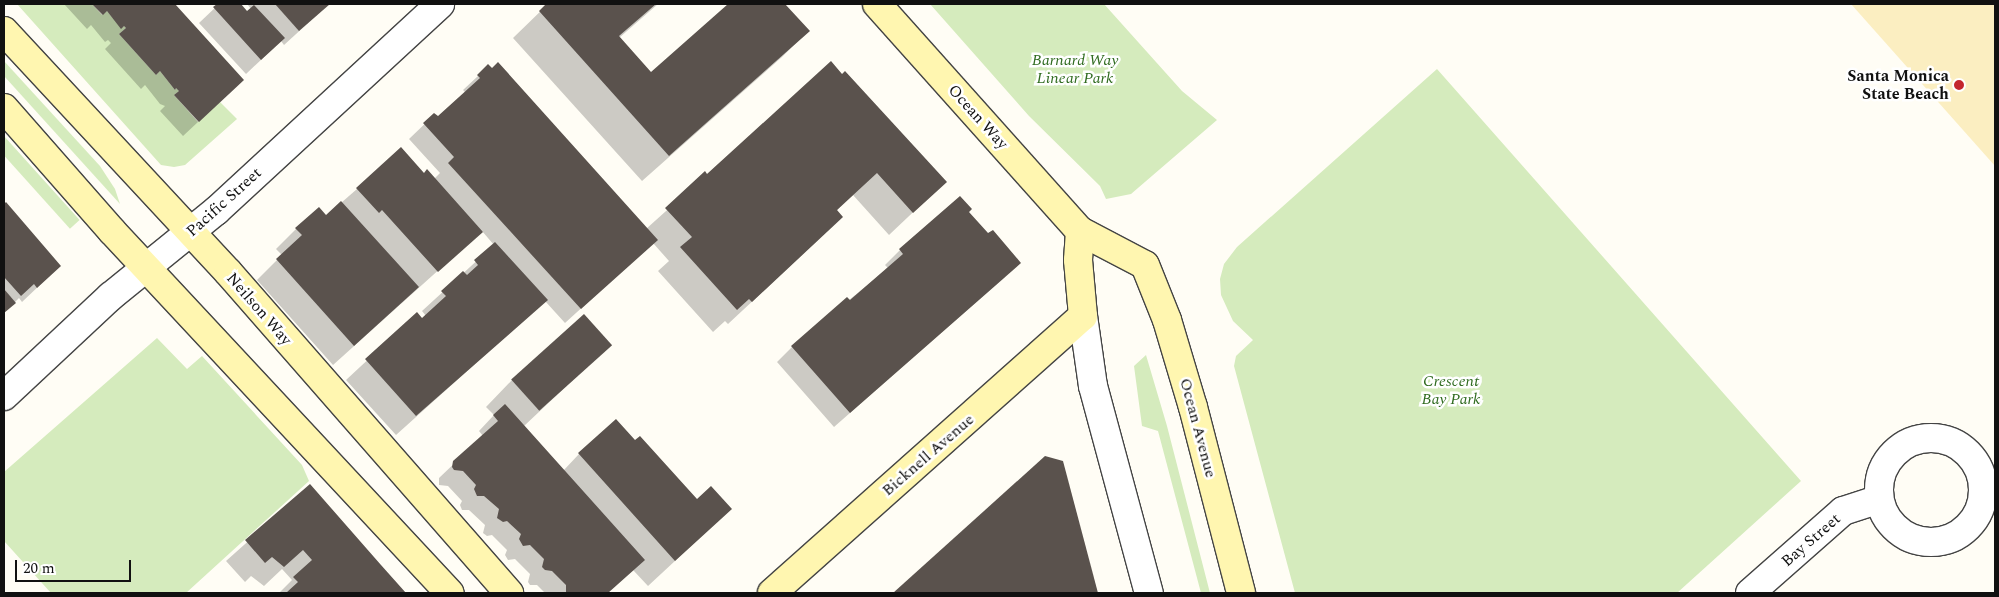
<!DOCTYPE html>
<style>
body{margin:0}
#map{position:relative;width:1999px;height:597px;overflow:hidden;background:#fffdf5;font-family:Spectral,serif}
div>[style]{position:absolute}
.green>*{inset:0;background:#d5ebbd;transform-origin:0 0}
.sand>*{inset:0;background:#fbeec1}
.shadow>*{inset:0;background:#0003}
.building>*{inset:0;background:#5a524d;transform-origin:0 0}
.roads{filter:drop-shadow(1px 0 #444) drop-shadow(-1px 0 #444) drop-shadow(0 1px #444) drop-shadow(0 -1px #444)}
.street>*{height:28px;margin:-14px;padding:0 14px;transform-origin:14px;border-radius:14px;background:#fff}
.street>.ring{margin:-14px;padding:0;box-sizing:content-box;background:none;border:28px solid #fff;border-radius:50%}
.secondary>*{height:28px;margin:-14px;padding:0 14px;transform-origin:14px;border-radius:14px;background:#fff6b0}
.dots>*{width:14px;height:14px;translate:-50% -50%;box-sizing:border-box;border:2px solid #fff;border-radius:50%}
span{translate:-50% -50%;white-space:nowrap;text-align:center;line-height:1.15;-webkit-text-stroke:5px #fff;paint-order:stroke}
.park-label{font-size:16px;color:#2f6b1f;font-style:italic}
.poi-label{font-size:16px;color:#111;font-weight:700}
.right{translate:-100% -50%;text-align:right}
.street-label{font-size:16px;color:#111}
.frame{position:absolute;inset:0;border:5px solid #111;pointer-events:none}
.scale{position:absolute;left:15px;top:560px;width:116px;height:22px;box-sizing:border-box;border:2px solid #111;border-top:0;padding-left:6px;font-size:15px;line-height:18px;white-space:nowrap;color:#111;-webkit-text-stroke:4px #fff;paint-order:stroke}
</style>
<div id="map">
<div class="green">
<i style="clip-path:polygon(17px 4px,92px 4px,102px 15px,107px 11px,121px 28px,124px 26px,126px 28px,119px 34px,156px 75px,160px 71px,175px 90px,176px 88px,179px 91px,174px 95px,198px 122px,220px 102px,237px 119px,185px 165px,174px 167px,161px 165px)"></i>
<i style="clip-path:polygon(930px 4px,1104px 4px,1182px 91px,1217px 120px,1131px 194px,1106px 199px,1100px 186px,1029px 116px)"></i>
<i style="clip-path:polygon(4px 61px,100px 166px,115px 189px,120px 204px,4px 76px)"></i>
<i style="clip-path:polygon(1437px 69px,1801px 481px,1677px 593px,1295px 593px,1234px 366px,1236px 356px,1253px 340px,1233px 321px,1221px 295px,1220px 279px,1224px 264px,1237px 247px)"></i>
<i style="left:4px;top:136px;width:113px;height:13px;rotate:48deg"></i>
<i style="clip-path:polygon(157px 338px,187px 369px,202px 356px,302px 465px,309px 481px,186px 593px,51px 593px,4px 541px,4px 472px)"></i>
<i style="clip-path:polygon(1146px 355px,1167px 426px,1210px 593px,1201px 593px,1158px 431px,1142px 426px,1134px 366px)"></i>
</div>
<div class="sand">
<i style="clip-path:polygon(1851px 4px,1995px 4px,1995px 166px)"></i>
</div>
<div class="shadow">
<i style="clip-path:polygon(64px 4px,174px 4px,243px 80px,183px 136px,160px 111px,165px 106px,160px 104px,145px 85px,141px 89px,105px 49px,111px 43px,108px 40px,105px 42px,91px 25px,87px 29px)"></i>
<i style="clip-path:polygon(219px 4px,239px 4px,247px 12px,251px 9px,247px 4px,329px 4px,284px 45px,281px 41px,246px 74px,199px 23px)"></i>
<i style="clip-path:polygon(548px 4px,658px 4px,619px 38px,651px 74px,730px 4px,784px 4px,808px 31px,782px 57px,642px 181px,513px 38px)"></i>
<i style="clip-path:polygon(831px 63px,945px 182px,889px 235px,853px 195px,836px 211px,818px 240px,728px 324px,725px 321px,713px 332px,658px 271px,669px 261px,653px 243px,565px 323px,545px 301px,396px 435px,346px 380px,417px 314px,421px 319px,426px 316px,422px 311px,494px 245px,482px 231px,333px 365px,257px 280px,282px 255px,276px 249px,296px 229px,326px 216px,357px 189px,423px 174px,434px 179px,440px 173px,409px 139px,434px 115px,438px 118px,466px 93px,463px 90px,478px 76px,646px 229px)"></i>
<i style="clip-path:polygon(960px 197px,1005px 277px,834px 427px,777px 362px,792px 347px,888px 268px,885px 265px,900px 250px)"></i>
<i style="clip-path:polygon(5px 204px,60px 266px,22px 302px,19px 298px,4px 313px)"></i>
<i style="clip-path:polygon(610px 345px,523px 427px,563px 471px,579px 454px,635px 442px,697px 500px,731px 509px,648px 586px,633px 570px,607px 593px,545px 593px,537px 585px,530px 585px,528px 582px,530px 574px,515px 559px,508px 560px,505px 555px,507px 550px,492px 535px,487px 536px,483px 533px,485px 525px,469px 510px,462px 510px,460px 505px,462px 501px,448px 486px,439px 485px,439px 478px,483px 436px,479px 431px,494px 415px,486px 407px,512px 380px)"></i>
<i style="clip-path:polygon(1045px 458px,1062px 462px,1097px 593px,895px 593px)"></i>
<i style="clip-path:polygon(310px 486px,404px 593px,279px 593px,292px 580px,282px 569px,264px 586px,251px 576px,245px 582px,226px 561px)"></i>
</div>
<div class="building">
<i style="clip-path:polygon(92px 4px,175px 4px,244px 80px,199px 122px,174px 95px,179px 91px,176px 88px,175px 90px,160px 71px,156px 75px,119px 34px,126px 28px,124px 26px,121px 29px,107px 11px,103px 15px)"></i>
<i style="clip-path:polygon(217px 4px,241px 4px,247px 11px,254px 5px,285px 38px,261px 60px,213px 7px)"></i>
<i style="clip-path:polygon(275px 4px,330px 4px,299px 31px)"></i>
<i style="clip-path:polygon(546px 4px,656px 4px,619px 36px,651px 72px,728px 4px,785px 4px,810px 31px,669px 156px,539px 11px)"></i>
<i style="clip-path:polygon(831px 61px,842px 74px,845px 71px,947px 182px,913px 213px,877px 173px,837px 210px,843px 217px,752px 302px,749px 299px,737px 310px,680px 247px,692px 237px,665px 208px,705px 171px,707px 174px)"></i>
<i style="clip-path:polygon(498px 62px,658px 240px,581px 309px,448px 163px,454px 157px,423px 123px,434px 113px,438px 116px,480px 78px,477px 75px,488px 64px,492px 68px)"></i>
<i style="clip-path:polygon(401px 147px,424px 173px,427px 169px,483px 232px,438px 272px,382px 210px,379px 213px,356px 188px)"></i>
<i style="clip-path:polygon(960px 196px,972px 209px,969px 212px,988px 233px,993px 230px,1021px 263px,850px 413px,791px 346px,847px 297px,850px 300px,903px 254px,899px 249px)"></i>
<i style="clip-path:polygon(341px 201px,419px 287px,354px 346px,276px 259px,302px 235px,295px 228px,319px 207px,326px 215px)"></i>
<i style="clip-path:polygon(6px 202px,61px 266px,37px 288px,34px 284px,21px 296px,4px 277px,4px 204px)"></i>
<i style="clip-path:polygon(495px 242px,548px 300px,416px 416px,365px 359px,417px 312px,422px 318px,446px 296px,441px 291px,463px 271px,467px 275px,478px 265px,474px 260px)"></i>
<i style="clip-path:polygon(4px 289px,16px 303px,4px 313px)"></i>
<i style="left:584px;top:314px;width:42px;height:98px;rotate:48deg"></i>
<i style="clip-path:polygon(505px 404px,645px 560px,608px 593px,566px 593px,566px 585px,552px 571px,545px 570px,542px 567px,544px 559px,530px 545px,523px 546px,519px 539px,521px 534px,507px 521px,503px 522px,497px 518px,499px 509px,484px 496px,477px 496px,474px 489px,476px 485px,463px 471px,454px 470px,452px 467px,453px 461px,498px 421px,493px 415px)"></i>
<i style="clip-path:polygon(616px 419px,635px 440px,640px 436px,697px 499px,711px 486px,732px 509px,675px 561px,578px 453px)"></i>
<i style="clip-path:polygon(1045px 456px,1063px 461px,1098px 593px,893px 593px)"></i>
<i style="clip-path:polygon(310px 484px,381px 565px,406px 593px,286px 593px,298px 582px,293px 577px,312px 560px,303px 550px,284px 567px,272px 557px,265px 563px,245px 540px)"></i>
</div>
<div class="roads">
<div class="street">
<i style="left:1083px;top:316px;width:71px;rotate:81.9deg"></i>
<i style="left:1093px;top:386px;width:214px;rotate:74.9deg"></i>
<i style="left:4px;top:396px;width:146px;rotate:-43.1deg"></i>
<i style="left:111px;top:296px;width:135px;rotate:-39deg"></i>
<i style="left:216px;top:211px;width:305px;rotate:-42.7deg"></i>
<i class="ring" style="left:1879px;top:438px;width:76px;height:76px"></i>
<i style="left:1750px;top:593px;width:124px;rotate:-41.4deg"></i>
<i style="left:1843px;top:511px;width:38px;rotate:-18deg"></i>
</div>
<div class="secondary">
<i style="left:877px;top:4px;width:305px;rotate:48.2deg"></i>
<i style="left:1080px;top:231px;width:73px;rotate:27.6deg"></i>
<i style="left:1145px;top:265px;width:59px;rotate:68.2deg"></i>
<i style="left:1167px;top:320px;width:91px;rotate:73.4deg"></i>
<i style="left:1193px;top:407px;width:192px;rotate:75.5deg"></i>
<i style="left:4px;top:31px;width:329px;rotate:47.1deg"></i>
<i style="left:228px;top:272px;width:427px;rotate:48.8deg"></i>
<i style="left:4px;top:108px;width:164px;rotate:48.7deg"></i>
<i style="left:112px;top:231px;width:495px;rotate:47deg"></i>
<i style="left:772px;top:593px;width:416px;rotate:-41.7deg"></i>
<i style="left:1083px;top:316px;width:56px;rotate:-95.1deg"></i>
<i style="left:1078px;top:260px;width:29px;rotate:-86deg"></i>
</div>
</div>
<div class="dots">
<i style="left:1959px;top:85px;background:#c4262e"></i>
</div>
<div class="park-label">
<span style="left:1075px;top:69px">Barnard Way<br>Linear Park</span>
<span style="left:1451px;top:390px">Crescent<br>Bay Park</span>
</div>
<div class="poi-label">
<span class="right" style="left:1949px;top:85px">Santa Monica<br>State Beach</span>
</div>
<div class="street-label">
<span style="left:978px;top:117px;rotate:48deg">Ocean Way</span>
<span style="left:224px;top:202px;rotate:-42deg">Pacific Street</span>
<span style="left:259px;top:309px;rotate:49deg">Neilson Way</span>
<span style="left:1198px;top:428px;rotate:75deg">Ocean Avenue</span>
<span style="left:928px;top:455px;rotate:-41deg">Bicknell Avenue</span>
<span style="left:1811px;top:540px;rotate:-41deg">Bay Street</span>
</div>
<div class="frame"></div>
<div class="scale">20 m</div>
</div>
